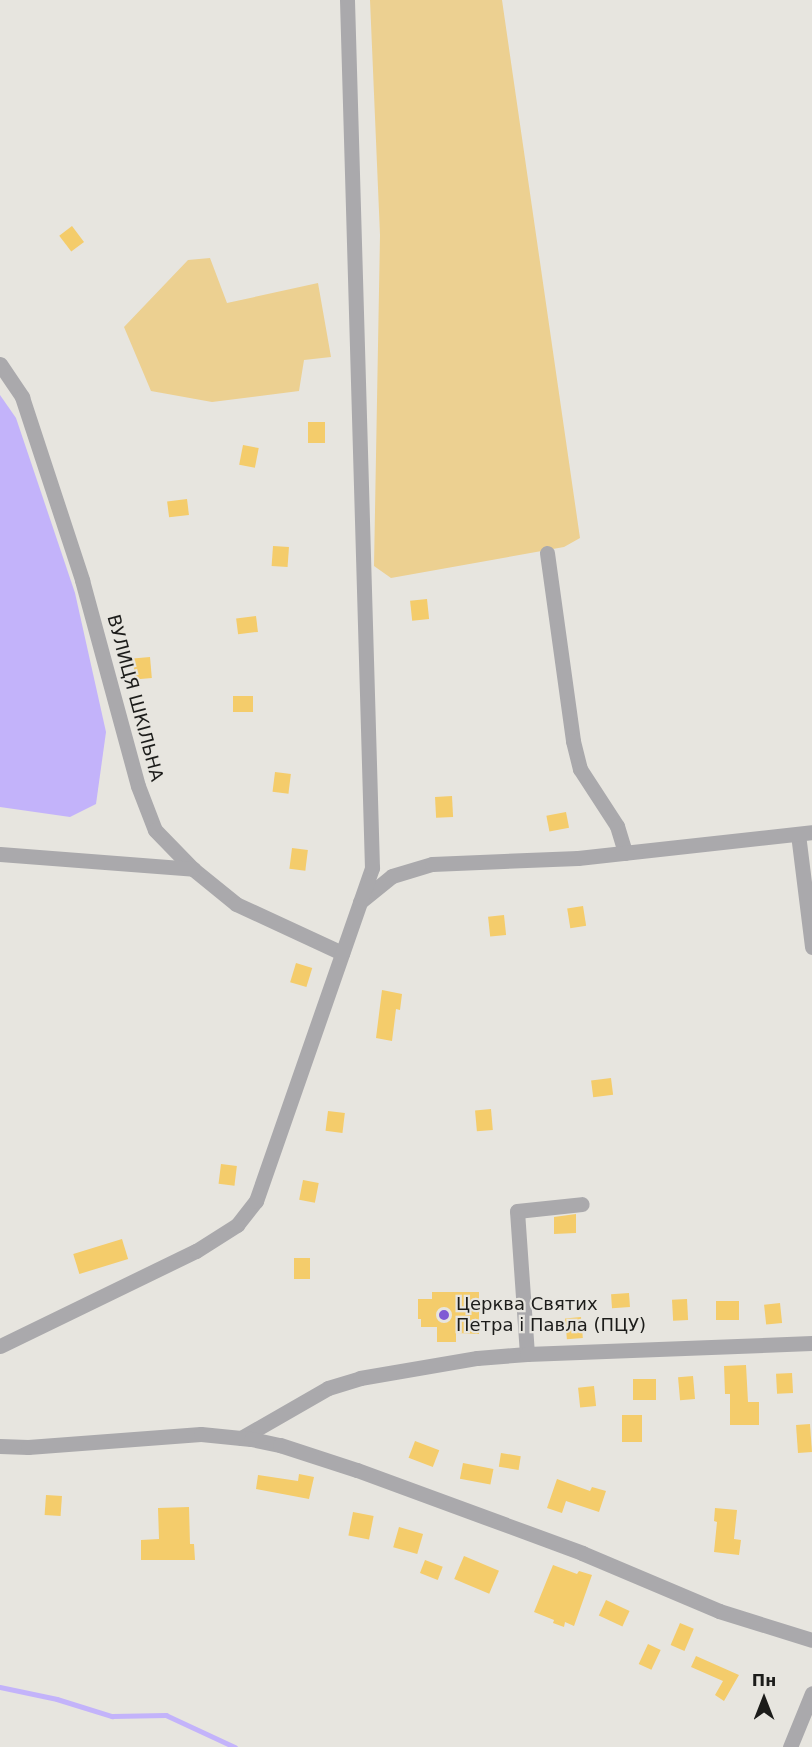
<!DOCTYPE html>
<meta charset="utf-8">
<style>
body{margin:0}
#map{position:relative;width:812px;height:1747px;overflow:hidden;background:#e7e5df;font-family:"DejaVu Sans",sans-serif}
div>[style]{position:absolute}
.green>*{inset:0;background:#ecd091}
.water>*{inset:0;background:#c3b3fa}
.stream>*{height:4.5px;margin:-2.25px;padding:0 2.25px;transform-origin:2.25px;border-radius:2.25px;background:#c3b3fa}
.building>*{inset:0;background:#f4cc6b;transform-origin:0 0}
.minor>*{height:15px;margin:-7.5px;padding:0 7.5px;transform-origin:7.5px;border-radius:7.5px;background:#aaa9ac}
.dots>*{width:16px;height:16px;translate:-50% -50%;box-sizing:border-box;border:3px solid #e7e5df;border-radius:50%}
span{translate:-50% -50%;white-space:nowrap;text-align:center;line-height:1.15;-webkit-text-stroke:4.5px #e7e5df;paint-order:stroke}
.street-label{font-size:18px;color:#1c1c1a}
.poi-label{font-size:18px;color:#1c1c1a}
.left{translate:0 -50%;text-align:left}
.north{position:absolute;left:734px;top:1669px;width:60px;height:60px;-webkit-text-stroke:4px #e7e5df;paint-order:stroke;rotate:0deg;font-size:16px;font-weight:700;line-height:24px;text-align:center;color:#1c1c1a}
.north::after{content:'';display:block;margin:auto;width:21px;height:27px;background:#1c1c1a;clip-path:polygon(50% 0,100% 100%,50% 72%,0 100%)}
</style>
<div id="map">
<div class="green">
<i style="clip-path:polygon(370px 0,502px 0,580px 538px,564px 547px,391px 578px,374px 566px,380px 235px)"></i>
<i style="clip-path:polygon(210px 258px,227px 303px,318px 283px,331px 357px,304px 360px,299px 391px,212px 402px,151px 391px,124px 327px,188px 260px)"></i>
</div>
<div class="water">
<i style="clip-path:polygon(0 395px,16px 418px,75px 593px,106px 732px,96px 804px,70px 817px,0 807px)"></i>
</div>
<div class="stream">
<i style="left:0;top:1687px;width:58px;rotate:11.9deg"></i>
<i style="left:57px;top:1699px;width:58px;rotate:17.2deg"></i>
<i style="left:112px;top:1716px;width:54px;rotate:-1.1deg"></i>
<i style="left:166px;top:1715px;width:76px;rotate:24.9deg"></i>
</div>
<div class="building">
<i style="left:72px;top:226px;width:20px;height:16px;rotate:53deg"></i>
<i style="left:308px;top:422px;width:17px;height:21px"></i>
<i style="left:243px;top:445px;width:16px;height:20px;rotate:11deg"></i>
<i style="left:187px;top:499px;width:16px;height:20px;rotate:83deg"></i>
<i style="left:273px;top:546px;width:16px;height:20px;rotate:4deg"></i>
<i style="left:427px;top:599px;width:20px;height:17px;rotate:84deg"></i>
<i style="left:256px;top:616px;width:16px;height:20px;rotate:83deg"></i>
<i style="left:150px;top:657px;width:21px;height:17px;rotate:85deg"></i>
<i style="left:233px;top:696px;width:20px;height:16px"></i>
<i style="left:275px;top:772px;width:16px;height:20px;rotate:7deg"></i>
<i style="left:452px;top:796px;width:21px;height:17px;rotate:87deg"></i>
<i style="left:566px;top:812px;width:16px;height:20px;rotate:79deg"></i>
<i style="left:292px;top:848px;width:16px;height:21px;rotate:7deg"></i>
<i style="left:583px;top:906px;width:20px;height:16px;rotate:81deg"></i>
<i style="left:504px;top:915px;width:20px;height:16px;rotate:84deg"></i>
<i style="left:296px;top:963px;width:17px;height:20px;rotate:17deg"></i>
<i style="clip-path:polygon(382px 990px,402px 994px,400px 1010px,396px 1009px,392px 1041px,376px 1038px)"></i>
<i style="left:611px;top:1078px;width:17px;height:20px;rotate:83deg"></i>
<i style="left:491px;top:1109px;width:21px;height:16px;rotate:85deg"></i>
<i style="left:328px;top:1111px;width:17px;height:20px;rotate:7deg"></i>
<i style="left:221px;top:1164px;width:16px;height:20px;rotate:7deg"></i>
<i style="left:303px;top:1180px;width:16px;height:20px;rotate:11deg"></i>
<i style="clip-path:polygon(576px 1214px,576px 1233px,554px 1234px,554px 1217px)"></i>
<i style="left:122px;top:1239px;width:21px;height:51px;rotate:73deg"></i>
<i style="left:294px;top:1258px;width:16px;height:21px"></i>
<i style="clip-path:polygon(432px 1292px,479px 1292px,479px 1334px,456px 1333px,456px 1342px,437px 1342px,437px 1327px,421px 1327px,421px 1319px,418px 1319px,418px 1299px,432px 1299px)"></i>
<i style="left:629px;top:1293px;width:14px;height:18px;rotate:86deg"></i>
<i style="left:687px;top:1299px;width:21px;height:15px;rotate:87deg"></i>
<i style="left:716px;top:1301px;width:23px;height:19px"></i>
<i style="left:780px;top:1303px;width:20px;height:16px;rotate:84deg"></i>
<i style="left:581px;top:1317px;width:21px;height:16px;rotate:85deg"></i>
<i style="clip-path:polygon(746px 1365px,748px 1402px,759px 1402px,759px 1425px,730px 1425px,730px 1394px,725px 1394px,724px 1366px)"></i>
<i style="left:792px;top:1373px;width:20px;height:16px;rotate:87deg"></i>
<i style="left:693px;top:1376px;width:23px;height:15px;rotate:85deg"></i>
<i style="left:633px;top:1379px;width:23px;height:21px"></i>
<i style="left:594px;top:1386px;width:20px;height:16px;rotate:84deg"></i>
<i style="left:642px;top:1415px;width:27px;height:20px;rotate:90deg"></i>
<i style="left:810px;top:1424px;width:28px;height:14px;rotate:86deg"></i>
<i style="left:415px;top:1441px;width:26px;height:18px;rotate:21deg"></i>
<i style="left:501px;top:1453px;width:20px;height:14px;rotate:9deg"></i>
<i style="left:463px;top:1463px;width:31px;height:16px;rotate:11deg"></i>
<i style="clip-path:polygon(299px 1474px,314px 1477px,309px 1499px,256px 1489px,258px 1475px,298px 1481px)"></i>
<i style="clip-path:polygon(557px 1479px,590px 1491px,592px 1487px,606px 1491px,599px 1512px,566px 1501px,562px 1513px,547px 1508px)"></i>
<i style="left:46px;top:1495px;width:16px;height:20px;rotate:4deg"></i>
<i style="clip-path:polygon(189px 1507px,190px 1544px,194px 1544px,195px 1560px,141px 1560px,141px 1540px,159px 1539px,158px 1508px)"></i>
<i style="clip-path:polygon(715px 1508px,737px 1510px,734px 1539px,741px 1540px,739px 1555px,714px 1552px,717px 1522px,714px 1521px)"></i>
<i style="left:353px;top:1512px;width:21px;height:24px;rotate:11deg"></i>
<i style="left:399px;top:1527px;width:25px;height:21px;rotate:16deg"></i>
<i style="left:464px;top:1556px;width:38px;height:25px;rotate:23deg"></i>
<i style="left:425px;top:1560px;width:19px;height:14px;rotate:21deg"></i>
<i style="clip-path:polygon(553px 1565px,577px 1574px,579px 1571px,592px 1575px,574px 1626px,565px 1622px,564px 1627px,553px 1623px,554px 1620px,534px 1612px)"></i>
<i style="left:606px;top:1600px;width:26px;height:17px;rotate:25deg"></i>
<i style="left:680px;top:1623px;width:15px;height:24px;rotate:23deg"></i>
<i style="left:648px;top:1644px;width:14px;height:22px;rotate:25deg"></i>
<i style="clip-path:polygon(696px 1656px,739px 1675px,724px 1701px,715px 1695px,723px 1681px,691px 1667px)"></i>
</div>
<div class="minor">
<i style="left:0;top:364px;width:40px;rotate:56deg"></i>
<i style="left:22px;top:397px;width:193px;rotate:71.8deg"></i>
<i style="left:82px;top:580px;width:213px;rotate:74.8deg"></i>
<i style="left:138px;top:786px;width:47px;rotate:68.9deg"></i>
<i style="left:155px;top:830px;width:54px;rotate:45.7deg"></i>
<i style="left:193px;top:869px;width:55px;rotate:39.1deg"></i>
<i style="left:236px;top:904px;width:117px;rotate:24.8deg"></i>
<i style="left:547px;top:553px;width:190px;rotate:82.1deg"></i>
<i style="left:573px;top:741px;width:29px;rotate:76deg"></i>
<i style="left:580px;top:769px;width:68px;rotate:57deg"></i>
<i style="left:617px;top:826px;width:28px;rotate:73deg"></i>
<i style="left:798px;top:834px;width:114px;rotate:82.9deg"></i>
<i style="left:0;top:854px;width:194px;rotate:4.4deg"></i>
<i style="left:360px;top:902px;width:41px;rotate:-39.1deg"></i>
<i style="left:392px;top:876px;width:42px;rotate:-16.7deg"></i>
<i style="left:432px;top:864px;width:146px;rotate:-2.4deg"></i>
<i style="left:578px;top:858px;width:235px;rotate:-6.3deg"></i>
<i style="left:0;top:1346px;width:218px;rotate:-25.9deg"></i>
<i style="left:196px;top:1251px;width:49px;rotate:-32.4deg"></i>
<i style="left:237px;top:1225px;width:31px;rotate:-52deg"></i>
<i style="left:256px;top:1201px;width:353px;rotate:-70.8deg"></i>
<i style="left:372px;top:868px;width:868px;rotate:-91.65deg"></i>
<i style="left:527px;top:1354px;width:143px;rotate:-94deg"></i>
<i style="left:517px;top:1211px;width:65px;rotate:-6.1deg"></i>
<i style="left:241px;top:1438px;width:100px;rotate:-29.9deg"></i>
<i style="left:328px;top:1388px;width:34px;rotate:-17deg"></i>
<i style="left:360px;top:1378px;width:119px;rotate:-9.7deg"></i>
<i style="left:477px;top:1358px;width:50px;rotate:-4.6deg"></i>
<i style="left:527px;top:1354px;width:285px;rotate:-2.2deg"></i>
<i style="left:0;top:1446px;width:28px;rotate:2deg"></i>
<i style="left:28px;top:1447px;width:173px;rotate:-4.3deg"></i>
<i style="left:201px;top:1434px;width:50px;rotate:5.7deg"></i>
<i style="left:251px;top:1439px;width:30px;rotate:12deg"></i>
<i style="left:280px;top:1445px;width:81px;rotate:18deg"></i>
<i style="left:357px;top:1470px;width:240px;rotate:20.2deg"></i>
<i style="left:582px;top:1553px;width:149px;rotate:22.9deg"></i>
<i style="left:719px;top:1611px;width:97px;rotate:17.3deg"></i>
<i style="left:790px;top:1747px;width:58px;rotate:-67.8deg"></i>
</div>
<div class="dots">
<i style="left:444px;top:1315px;background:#7f5ad4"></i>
</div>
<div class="street-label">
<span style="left:135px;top:698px;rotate:75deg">ВУЛИЦЯ ШКІЛЬНА</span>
</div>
<div class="poi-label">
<span class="left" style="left:456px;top:1315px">Церква Святих<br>Петра і Павла (ПЦУ)</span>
</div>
<div class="north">Пн</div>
</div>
